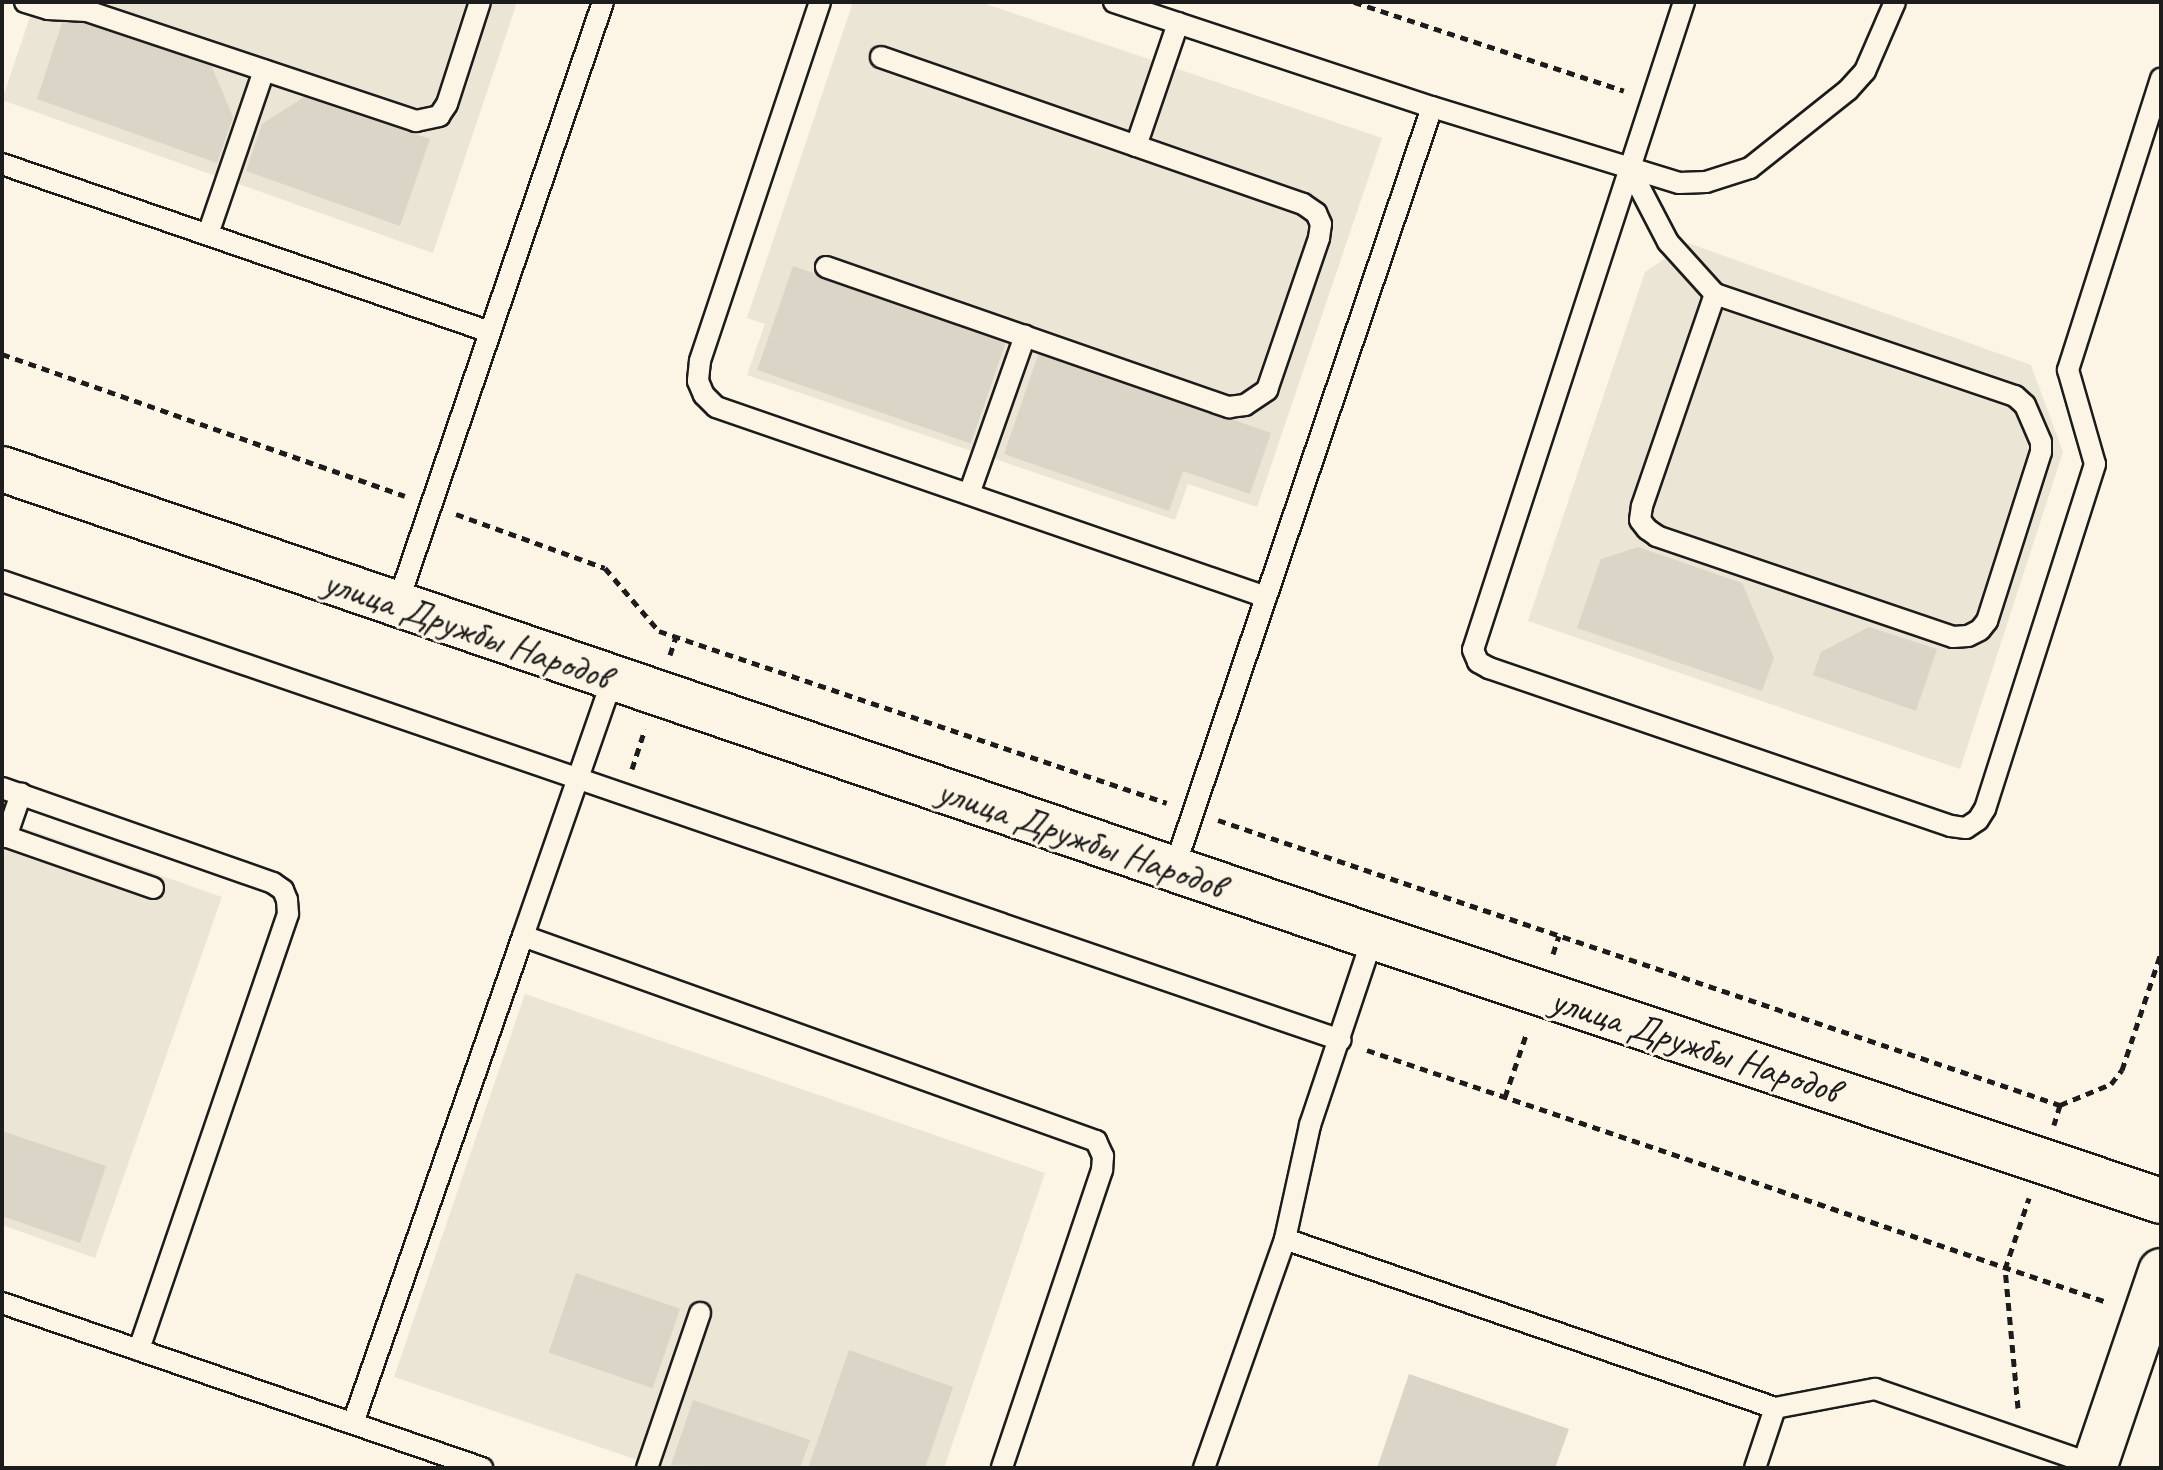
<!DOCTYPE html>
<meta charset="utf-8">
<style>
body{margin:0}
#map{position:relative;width:2163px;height:1470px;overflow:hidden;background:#fcf5e5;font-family:Caveat,sans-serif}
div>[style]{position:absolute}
.built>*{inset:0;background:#ebe5d6}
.green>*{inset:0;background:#dbd5c8;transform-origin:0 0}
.path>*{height:5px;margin-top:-2.5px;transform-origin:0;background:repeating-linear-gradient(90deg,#1c1c1c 0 8px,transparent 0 14px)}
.roads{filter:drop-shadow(2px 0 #1c1c1c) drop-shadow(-2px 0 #1c1c1c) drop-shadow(0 2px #1c1c1c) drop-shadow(0 -2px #1c1c1c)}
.lane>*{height:20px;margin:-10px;padding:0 10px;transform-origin:10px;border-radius:10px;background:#fcf5e5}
.secondary>*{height:44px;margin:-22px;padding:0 22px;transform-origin:22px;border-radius:22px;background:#fcf5e5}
span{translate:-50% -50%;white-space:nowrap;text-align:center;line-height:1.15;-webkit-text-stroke:6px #fcf5e5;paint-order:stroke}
.street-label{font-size:38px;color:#1c1c1c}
.frame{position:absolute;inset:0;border:4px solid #1c1c1c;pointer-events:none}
</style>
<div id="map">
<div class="built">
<i style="clip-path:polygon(35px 2px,517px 2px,433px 253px,2px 100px)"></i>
<i style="clip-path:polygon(853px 2px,980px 2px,1382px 138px,1257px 507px,1188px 484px,1175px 520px,747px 375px,765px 324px,747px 318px)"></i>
<i style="clip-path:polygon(1688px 243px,2031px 365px,2063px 452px,1960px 769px,1528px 621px,1645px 272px)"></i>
<i style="clip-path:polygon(2px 820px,222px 897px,95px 1258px,2px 1225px)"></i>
<i style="clip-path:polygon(525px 994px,1045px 1173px,944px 1468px,661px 1468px,394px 1377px)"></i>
</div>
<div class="green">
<i style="clip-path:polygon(63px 20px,89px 22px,211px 65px,233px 117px,217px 163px,37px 99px)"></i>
<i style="clip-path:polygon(304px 97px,430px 139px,400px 226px,246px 171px,262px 124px)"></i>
<i style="left:793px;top:266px;width:226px;height:110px;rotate:19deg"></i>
<i style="clip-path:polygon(1039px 352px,1271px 433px,1250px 494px,1183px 471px,1169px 511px,1004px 454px)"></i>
<i style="clip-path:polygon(1638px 547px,1742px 583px,1774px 658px,1762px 691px,1577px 628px,1601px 559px)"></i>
<i style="clip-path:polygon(1869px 627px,1937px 649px,1916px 711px,1813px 675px,1821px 652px)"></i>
<i style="clip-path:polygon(2px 1131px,106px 1166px,80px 1243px,2px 1216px)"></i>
<i style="left:576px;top:1273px;width:110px;height:84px;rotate:19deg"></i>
<i style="clip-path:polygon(849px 1350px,953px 1387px,925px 1468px,808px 1468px)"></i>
<i style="clip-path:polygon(1409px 1374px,1569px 1429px,1555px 1468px,1377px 1468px)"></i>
<i style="clip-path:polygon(693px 1400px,810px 1440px,800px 1468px,671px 1465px)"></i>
</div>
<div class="path">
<i style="left:1354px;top:2px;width:284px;rotate:18.2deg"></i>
<i style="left:2px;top:354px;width:427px;rotate:19.4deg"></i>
<i style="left:456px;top:514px;width:158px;rotate:19.9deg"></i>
<i style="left:605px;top:568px;width:83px;rotate:49.4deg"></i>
<i style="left:659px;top:631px;width:536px;rotate:18.71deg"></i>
<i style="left:670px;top:655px;width:19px;rotate:-72deg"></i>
<i style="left:632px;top:769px;width:42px;rotate:-72deg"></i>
<i style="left:1218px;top:820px;width:889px;rotate:18.7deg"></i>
<i style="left:2060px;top:1105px;width:21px;rotate:107deg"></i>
<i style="left:1553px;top:954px;width:19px;rotate:-72deg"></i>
<i style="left:1367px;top:1050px;width:782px;rotate:18.81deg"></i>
<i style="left:1505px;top:1097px;width:69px;rotate:-71.3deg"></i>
<i style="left:2060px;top:1105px;width:55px;rotate:-22.4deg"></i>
<i style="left:2111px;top:1084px;width:18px;rotate:-52deg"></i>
<i style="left:2122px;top:1070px;width:123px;rotate:-71.6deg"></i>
<i style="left:2018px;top:1408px;width:140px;rotate:-95.3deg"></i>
<i style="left:2005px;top:1269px;width:75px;rotate:-71.3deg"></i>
</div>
<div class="roads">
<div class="lane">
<i style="left:25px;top:2px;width:24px;rotate:17deg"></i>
<i style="left:48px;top:9px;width:39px;rotate:3deg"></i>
<i style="left:87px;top:11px;width:347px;rotate:18.5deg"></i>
<i style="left:416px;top:121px;width:24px;rotate:-12deg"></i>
<i style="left:439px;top:116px;width:14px;rotate:-56deg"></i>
<i style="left:447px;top:104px;width:107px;rotate:-72.1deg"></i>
<i style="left:820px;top:2px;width:379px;rotate:108.5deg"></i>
<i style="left:700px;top:361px;width:20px;rotate:96deg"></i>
<i style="left:698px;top:381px;width:15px;rotate:67deg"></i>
<i style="left:704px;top:395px;width:17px;rotate:45deg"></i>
<i style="left:716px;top:407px;width:582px;rotate:19.06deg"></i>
<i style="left:1114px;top:2px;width:335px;rotate:18.3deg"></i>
<i style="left:1432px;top:107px;width:258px;rotate:17.1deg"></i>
<i style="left:1679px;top:183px;width:27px;rotate:-2deg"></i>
<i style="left:1706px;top:182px;width:46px;rotate:-17.7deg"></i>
<i style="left:1750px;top:168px;width:125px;rotate:-38.5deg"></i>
<i style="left:1848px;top:90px;width:25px;rotate:-48deg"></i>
<i style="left:1865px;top:71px;width:75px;rotate:-66.5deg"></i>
<i style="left:1684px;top:2px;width:681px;rotate:108.04deg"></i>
<i style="left:1473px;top:650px;width:13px;rotate:67deg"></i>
<i style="left:1478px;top:662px;width:13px;rotate:29deg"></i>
<i style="left:1489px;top:668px;width:488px;rotate:18.9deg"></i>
<i style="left:1951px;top:826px;width:15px;rotate:8deg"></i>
<i style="left:1966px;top:828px;width:14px;rotate:-34deg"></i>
<i style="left:1978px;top:820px;width:13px;rotate:-58deg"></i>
<i style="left:1985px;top:809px;width:362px;rotate:-72.3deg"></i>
<i style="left:2095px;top:464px;width:98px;rotate:-106deg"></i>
<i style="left:2068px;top:370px;width:306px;rotate:-72.3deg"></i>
<i style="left:1136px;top:146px;width:130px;rotate:-71.1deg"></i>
<i style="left:2px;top:164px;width:516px;rotate:19deg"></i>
<i style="left:1631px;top:171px;width:80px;rotate:62.5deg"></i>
<i style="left:1668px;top:242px;width:70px;rotate:47.9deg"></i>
<i style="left:208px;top:234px;width:173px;rotate:-71.1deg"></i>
<i style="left:826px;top:267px;width:427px;rotate:19.2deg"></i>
<i style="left:1229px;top:407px;width:16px;rotate:-7deg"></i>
<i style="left:1245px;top:405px;width:27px;rotate:-34deg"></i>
<i style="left:1267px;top:390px;width:161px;rotate:-71.1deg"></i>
<i style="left:1319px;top:238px;width:14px;rotate:-82deg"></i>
<i style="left:1321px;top:224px;width:12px;rotate:-114deg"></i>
<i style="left:1316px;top:213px;width:16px;rotate:-145deg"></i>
<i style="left:1303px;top:204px;width:447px;rotate:-160.8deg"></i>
<i style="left:1715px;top:294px;width:317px;rotate:18.8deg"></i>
<i style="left:2015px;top:396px;width:13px;rotate:42deg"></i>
<i style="left:2025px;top:405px;width:40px;rotate:66.6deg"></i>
<i style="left:2041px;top:442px;width:10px;rotate:90deg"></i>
<i style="left:2041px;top:452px;width:177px;rotate:107.7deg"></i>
<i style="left:1987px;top:621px;width:11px;rotate:128deg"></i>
<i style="left:1980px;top:630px;width:13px;rotate:153deg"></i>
<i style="left:1968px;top:636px;width:15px;rotate:176deg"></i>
<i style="left:1953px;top:637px;width:313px;rotate:-161.2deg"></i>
<i style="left:1657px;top:536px;width:12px;rotate:-145deg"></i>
<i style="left:1647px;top:529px;width:11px;rotate:-128deg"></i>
<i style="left:1640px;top:520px;width:14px;rotate:-82deg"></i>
<i style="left:1642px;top:506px;width:224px;rotate:-71deg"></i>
<i style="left:969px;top:494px;width:168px;rotate:-70.5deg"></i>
<i style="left:2px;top:581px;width:1415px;rotate:18.93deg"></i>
<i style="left:397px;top:605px;width:637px;rotate:-71.14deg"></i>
<i style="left:2px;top:788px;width:287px;rotate:19.3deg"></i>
<i style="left:273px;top:883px;width:12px;rotate:35deg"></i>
<i style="left:283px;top:890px;width:11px;rotate:68deg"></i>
<i style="left:287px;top:900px;width:14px;rotate:86deg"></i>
<i style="left:288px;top:914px;width:461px;rotate:108.9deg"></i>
<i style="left:2px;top:835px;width:160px;rotate:19.3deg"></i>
<i style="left:6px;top:837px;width:46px;rotate:-70.8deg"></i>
<i style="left:1174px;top:869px;width:804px;rotate:-71.29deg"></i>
<i style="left:523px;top:936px;width:273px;rotate:-70.8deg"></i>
<i style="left:1285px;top:1239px;width:518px;rotate:19.03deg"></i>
<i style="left:1775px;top:1408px;width:63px;rotate:108.4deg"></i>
<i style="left:2px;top:1303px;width:508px;rotate:18.97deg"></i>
<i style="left:1775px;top:1408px;width:102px;rotate:-10.8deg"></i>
<i style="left:1875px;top:1389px;width:233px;rotate:19.1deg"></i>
<i style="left:353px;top:1423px;width:516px;rotate:-70.76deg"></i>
<i style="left:523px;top:936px;width:609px;rotate:19.69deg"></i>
<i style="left:1096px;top:1141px;width:17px;rotate:65deg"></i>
<i style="left:1103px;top:1156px;width:14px;rotate:94deg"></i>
<i style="left:1102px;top:1170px;width:314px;rotate:108.6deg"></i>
<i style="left:647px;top:1468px;width:164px;rotate:-71.1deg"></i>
<i style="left:1204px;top:1468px;width:243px;rotate:-70.5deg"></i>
<i style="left:1285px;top:1239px;width:117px;rotate:-77.6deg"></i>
<i style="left:1310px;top:1125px;width:198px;rotate:-71.5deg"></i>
</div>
<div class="secondary">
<i style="left:2px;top:469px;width:1449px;rotate:18.85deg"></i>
<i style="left:1373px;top:937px;width:831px;rotate:18.52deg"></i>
<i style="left:2094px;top:1468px;width:208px;rotate:-71.2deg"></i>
</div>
</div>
<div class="street-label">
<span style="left:467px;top:629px;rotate:19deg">улица Дружбы Народов</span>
<span style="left:1081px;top:838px;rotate:19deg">улица Дружбы Народов</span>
<span style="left:1695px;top:1045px;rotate:18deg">улица Дружбы Народов</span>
</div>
<div class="frame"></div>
</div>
